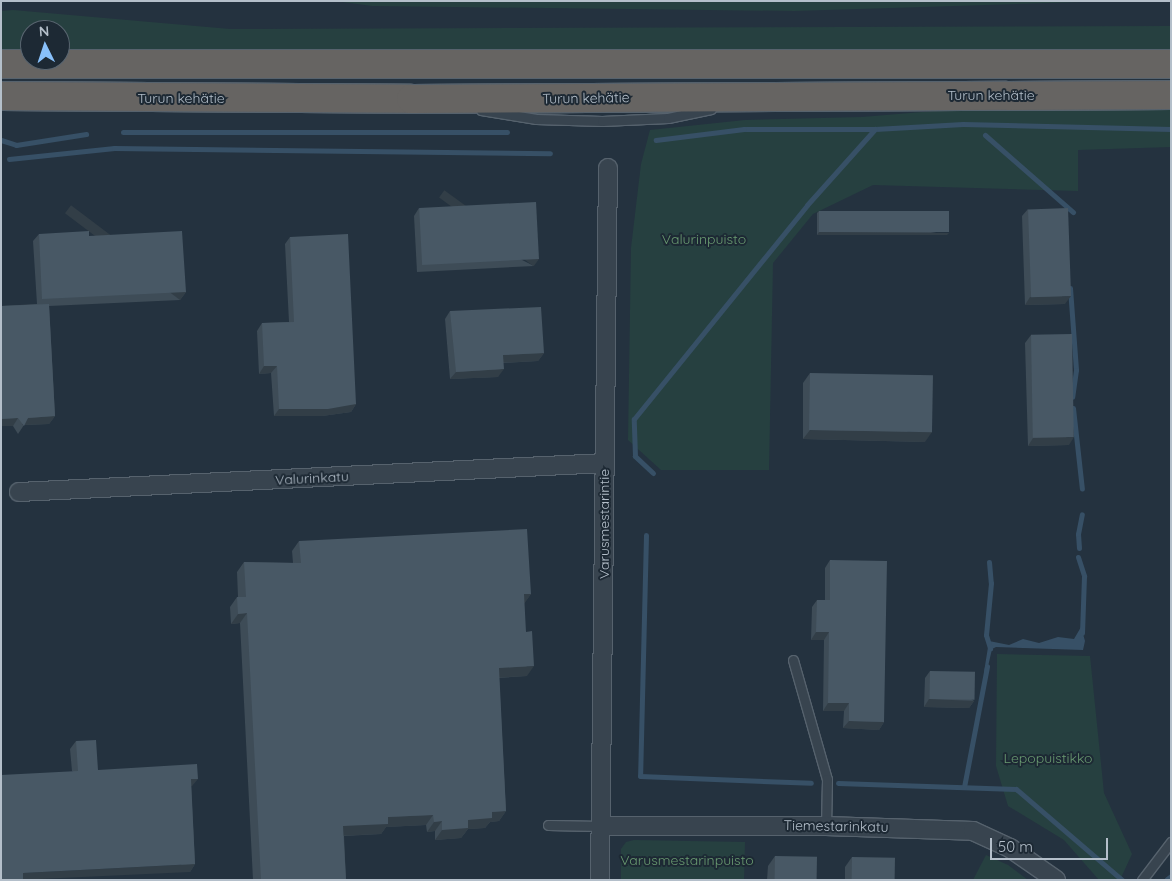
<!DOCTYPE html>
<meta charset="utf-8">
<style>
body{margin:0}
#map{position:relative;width:1172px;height:881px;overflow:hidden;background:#24323f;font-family:Quicksand,sans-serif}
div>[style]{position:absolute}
.green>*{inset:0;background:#264040}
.water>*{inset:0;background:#375066}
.stream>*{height:5px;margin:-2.5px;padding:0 2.5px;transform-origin:2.5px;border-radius:2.5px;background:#375066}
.roads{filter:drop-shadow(1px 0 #56626d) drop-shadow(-1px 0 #56626d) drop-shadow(0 1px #56626d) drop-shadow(0 -1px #56626d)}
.service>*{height:9px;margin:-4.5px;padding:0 4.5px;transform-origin:4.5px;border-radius:4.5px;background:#38444f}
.minor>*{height:18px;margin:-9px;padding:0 9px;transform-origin:9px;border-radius:9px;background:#38444f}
.trunk>*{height:28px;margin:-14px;padding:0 14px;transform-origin:14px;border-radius:14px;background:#666462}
.wall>*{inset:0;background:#3e4c57}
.shaded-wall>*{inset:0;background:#323e47;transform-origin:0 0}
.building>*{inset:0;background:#485865;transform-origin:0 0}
span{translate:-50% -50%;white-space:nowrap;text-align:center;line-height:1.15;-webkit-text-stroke:4px #1d2934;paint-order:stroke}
.street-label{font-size:14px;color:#b4bfca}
.park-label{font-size:14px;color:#6a9b71}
.frame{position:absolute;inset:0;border:2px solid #b4bfca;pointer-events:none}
.north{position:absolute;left:20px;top:20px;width:50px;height:50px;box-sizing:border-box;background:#1d2934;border:1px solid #596570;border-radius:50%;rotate:356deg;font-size:14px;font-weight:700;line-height:20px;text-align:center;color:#b4bfca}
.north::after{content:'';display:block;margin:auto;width:18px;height:22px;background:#88c0fa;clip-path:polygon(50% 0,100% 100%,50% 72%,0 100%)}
.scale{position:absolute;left:990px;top:838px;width:118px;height:22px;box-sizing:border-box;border:2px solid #b4bfca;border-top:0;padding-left:6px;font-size:15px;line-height:18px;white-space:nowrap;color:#b4bfca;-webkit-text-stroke:4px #1d2934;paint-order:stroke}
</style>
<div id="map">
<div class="green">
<i style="clip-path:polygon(335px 1px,1116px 1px,794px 11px,372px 6px)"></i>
<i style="clip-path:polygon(13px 10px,230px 29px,1171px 26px,1171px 50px,60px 49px,60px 30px,30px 30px,30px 49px,1px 49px,1px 11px)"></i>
<i style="clip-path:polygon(958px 109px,1171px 109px,1171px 147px,1078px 150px,1078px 191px,873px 185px,813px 214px,773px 263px,769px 470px,661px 470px,628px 440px,631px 248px,641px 164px,650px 130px,745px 120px,862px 117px)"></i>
<i style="clip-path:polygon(997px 654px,1090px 656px,1104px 793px,1132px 854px,1120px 880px,1099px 880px,1064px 840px,1008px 806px,996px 766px)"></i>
<i style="clip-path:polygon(634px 840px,745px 842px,744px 880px,621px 880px,621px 849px,626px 842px)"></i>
<i style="clip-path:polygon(986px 855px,1008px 865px,1028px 880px,973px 880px)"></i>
</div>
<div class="water">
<i style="clip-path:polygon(1081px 627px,1085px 641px,1083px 650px,996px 647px,992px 649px,987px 671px,984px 672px,989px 641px,1009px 645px,1023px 639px,1039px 643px,1058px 637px,1074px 639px)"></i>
</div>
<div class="stream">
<i style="left:875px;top:129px;width:88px;rotate:-3.3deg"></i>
<i style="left:963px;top:124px;width:208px;rotate:1.4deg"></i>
<i style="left:123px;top:132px;width:384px"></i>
<i style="left:985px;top:135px;width:117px;rotate:41.2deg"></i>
<i style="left:1px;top:140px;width:16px;rotate:18deg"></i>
<i style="left:16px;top:145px;width:71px;rotate:-8.9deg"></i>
<i style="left:9px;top:159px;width:106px;rotate:-6deg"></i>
<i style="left:114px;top:148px;width:436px;rotate:0.7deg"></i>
<i style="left:1070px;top:288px;width:82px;rotate:85.8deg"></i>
<i style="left:1076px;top:370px;width:27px;rotate:98deg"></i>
<i style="left:1073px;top:408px;width:81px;rotate:83.7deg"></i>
<i style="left:653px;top:473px;width:25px;rotate:-137deg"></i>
<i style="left:635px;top:456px;width:37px;rotate:-92deg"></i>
<i style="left:634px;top:419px;width:275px;rotate:-51deg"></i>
<i style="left:807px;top:205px;width:102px;rotate:-48.2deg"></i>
<i style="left:875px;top:129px;width:131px;rotate:180deg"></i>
<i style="left:744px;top:129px;width:89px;rotate:172.9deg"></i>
<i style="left:646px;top:535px;width:241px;rotate:91.4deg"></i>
<i style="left:640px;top:776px;width:171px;rotate:2.3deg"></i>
<i style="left:1079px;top:548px;width:14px;rotate:-94deg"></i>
<i style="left:1078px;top:534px;width:20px;rotate:-79deg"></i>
<i style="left:1078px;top:557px;width:20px;rotate:72deg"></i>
<i style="left:1084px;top:576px;width:57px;rotate:92deg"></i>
<i style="left:989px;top:562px;width:21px;rotate:85deg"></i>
<i style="left:991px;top:583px;width:52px;rotate:95.5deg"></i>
<i style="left:986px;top:635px;width:14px;rotate:73deg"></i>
<i style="left:838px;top:783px;width:178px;rotate:1.9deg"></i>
<i style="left:1016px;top:789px;width:140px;rotate:40.6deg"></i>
<i style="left:964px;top:787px;width:123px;rotate:-79.2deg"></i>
<i style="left:1167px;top:879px;width:5px;rotate:-37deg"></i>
</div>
<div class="roads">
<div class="service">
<i style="left:481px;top:110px;width:56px;rotate:9.3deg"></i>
<i style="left:536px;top:119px;width:66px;rotate:1.7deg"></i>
<i style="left:602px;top:121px;width:66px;rotate:-2.6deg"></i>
<i style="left:668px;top:118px;width:44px;rotate:-11.8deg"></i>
<i style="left:793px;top:660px;width:124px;rotate:74.1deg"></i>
<i style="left:827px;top:779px;width:47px;rotate:91.2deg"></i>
<i style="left:548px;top:825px;width:54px;rotate:1.1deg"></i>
<i style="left:1142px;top:880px;width:48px;rotate:-52.7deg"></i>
</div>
<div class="minor">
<i style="left:19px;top:492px;width:587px;rotate:-2.83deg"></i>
<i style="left:602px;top:826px;width:224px"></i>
<i style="left:826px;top:826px;width:147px;rotate:1.9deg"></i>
<i style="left:973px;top:831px;width:41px;rotate:24.7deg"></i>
<i style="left:1010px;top:848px;width:56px;rotate:34.8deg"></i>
<i style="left:600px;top:880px;width:712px;rotate:-89.36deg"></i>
</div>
<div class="trunk">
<i style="left:1px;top:64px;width:1170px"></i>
<i style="left:1px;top:96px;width:410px;rotate:0.4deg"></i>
<i style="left:411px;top:99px;width:760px;rotate:-0.3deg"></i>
</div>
</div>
<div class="wall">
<i style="clip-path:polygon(419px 208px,534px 266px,417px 272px,414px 216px)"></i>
<i style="clip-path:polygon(1028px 209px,1065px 304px,1025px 305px,1022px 216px)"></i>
<i style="clip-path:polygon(819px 211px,947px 235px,817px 235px,817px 213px)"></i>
<i style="clip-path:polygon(39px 234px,89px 236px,186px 292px,180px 300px,49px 306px,55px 416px,49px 424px,24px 425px,18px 434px,13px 426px,1px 426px,1px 306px,37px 304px,33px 241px)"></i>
<i style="clip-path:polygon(290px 237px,356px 404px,351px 412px,322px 416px,274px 416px,271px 373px,259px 374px,257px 331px,262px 323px,289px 322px,285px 244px)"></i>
<i style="clip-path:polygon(450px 311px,544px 353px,538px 361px,503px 363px,498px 377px,450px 379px,445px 319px)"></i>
<i style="clip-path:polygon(1031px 335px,1069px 445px,1028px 446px,1025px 343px)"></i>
<i style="clip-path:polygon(810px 373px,925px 442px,803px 439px,803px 383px)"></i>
<i style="clip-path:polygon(299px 541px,531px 594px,524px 603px,527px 676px,499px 678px,506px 811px,499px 821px,490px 822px,485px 828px,468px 829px,461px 838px,435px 840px,435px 831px,427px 832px,426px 825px,386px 827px,381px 834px,344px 836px,346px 880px,253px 880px,240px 623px,231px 624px,230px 607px,237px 597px,238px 597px,237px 572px,244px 562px,293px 563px,292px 551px)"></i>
<i style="clip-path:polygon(830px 560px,884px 722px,879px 730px,843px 728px,844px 711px,823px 711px,824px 640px,811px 640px,812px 607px,817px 600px,825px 600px,825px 568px)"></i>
<i style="clip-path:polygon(930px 671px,974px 701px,969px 708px,924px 707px,925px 678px)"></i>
<i style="clip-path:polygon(76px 741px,98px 770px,192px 786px,191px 786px,195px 864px,190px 872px,72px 771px,70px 749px)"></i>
<i style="clip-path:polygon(775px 856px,817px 880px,767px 880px,768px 866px)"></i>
<i style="clip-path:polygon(852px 857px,895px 880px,845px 880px,845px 867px)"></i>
</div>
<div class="shaded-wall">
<i style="clip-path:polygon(819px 232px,949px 233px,947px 235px,817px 235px)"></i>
<i style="left:539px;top:259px;width:9px;height:117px;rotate:126deg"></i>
<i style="left:186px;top:292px;width:10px;height:144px;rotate:127deg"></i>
<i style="clip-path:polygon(1071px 296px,1065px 304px,1025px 305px,1030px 297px)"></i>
<i style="clip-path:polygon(544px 353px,538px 361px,497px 363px,503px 355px)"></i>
<i style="clip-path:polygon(264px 366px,277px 366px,271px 373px,259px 374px)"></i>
<i style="clip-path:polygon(504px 369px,498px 377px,450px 379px,456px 372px)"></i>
<i style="clip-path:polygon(356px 404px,351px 412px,322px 416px,274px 416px,279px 409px)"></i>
<i style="clip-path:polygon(55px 416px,49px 424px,22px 425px,28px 418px)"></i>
<i style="clip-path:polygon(18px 418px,13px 426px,1px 426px,1px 419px)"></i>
<i style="clip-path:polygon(810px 430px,932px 432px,925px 442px,803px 439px)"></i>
<i style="clip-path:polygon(1074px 437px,1069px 445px,1028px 446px,1033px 438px)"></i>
<i style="clip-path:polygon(524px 594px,531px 594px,524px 604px)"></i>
<i style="clip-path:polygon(247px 613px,240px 623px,231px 624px,238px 614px)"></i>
<i style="clip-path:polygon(816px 632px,829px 632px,824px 640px,811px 640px)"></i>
<i style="clip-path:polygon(534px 666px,527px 676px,492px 678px,499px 668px)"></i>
<i style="clip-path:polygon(929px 699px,974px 701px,969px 708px,924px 707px)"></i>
<i style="clip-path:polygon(828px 703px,849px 703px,844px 711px,823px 711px)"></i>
<i style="clip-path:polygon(849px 721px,884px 722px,879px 730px,843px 728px)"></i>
<i style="clip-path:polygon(191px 779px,198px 779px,192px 786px,186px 787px)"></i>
<i style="clip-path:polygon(506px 811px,499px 821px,490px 822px,485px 828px,468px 829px,461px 838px,435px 840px,442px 830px,468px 820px,492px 812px)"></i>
<i style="clip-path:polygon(433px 815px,426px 825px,386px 827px,381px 834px,336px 836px,343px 826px,388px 817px)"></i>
<i style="clip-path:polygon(442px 821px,435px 831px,427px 832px,434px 822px)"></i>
<i style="clip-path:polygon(195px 864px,190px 872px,18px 880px,23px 873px)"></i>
</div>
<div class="building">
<i style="left:536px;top:202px;width:57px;height:117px;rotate:87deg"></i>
<i style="left:1068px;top:208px;width:88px;height:40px;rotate:88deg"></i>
<i style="left:819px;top:211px;width:130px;height:21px"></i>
<i style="clip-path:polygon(89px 231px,89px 236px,182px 231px,186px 292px,42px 299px,39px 234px)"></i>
<i style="clip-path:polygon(348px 234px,356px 404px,328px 409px,279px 409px,277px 366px,264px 366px,262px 323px,294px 322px,290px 237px)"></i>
<i style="clip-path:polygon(49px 304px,55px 416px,28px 418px,24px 426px,18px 418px,1px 419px,1px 306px)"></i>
<i style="clip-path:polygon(541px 307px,544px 353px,503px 355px,504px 369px,456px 372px,450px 311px)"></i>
<i style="left:1072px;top:334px;width:103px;height:41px;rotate:89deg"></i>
<i style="left:810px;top:373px;width:123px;height:57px;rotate:1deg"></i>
<i style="clip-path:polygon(527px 529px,531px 594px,524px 594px,526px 632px,532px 631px,534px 666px,499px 668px,506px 811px,492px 812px,492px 818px,468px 820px,468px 828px,442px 830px,442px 821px,434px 822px,433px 815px,388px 817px,388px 824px,343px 826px,346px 880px,261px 880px,247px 613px,238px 614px,237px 597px,246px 597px,244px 562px,301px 563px,299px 541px)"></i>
<i style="clip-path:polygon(830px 560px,887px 561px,884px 722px,849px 721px,849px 703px,828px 703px,829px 632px,816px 632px,817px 600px,830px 600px)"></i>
<i style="left:930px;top:671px;width:45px;height:28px;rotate:1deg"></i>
<i style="clip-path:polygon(96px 740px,98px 770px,197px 764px,198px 779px,191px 779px,195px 864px,23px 873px,23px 880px,1px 880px,1px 775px,78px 771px,76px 741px)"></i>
<i style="left:775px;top:856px;width:42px;height:24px;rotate:1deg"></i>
<i style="left:852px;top:857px;width:43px;height:23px;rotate:1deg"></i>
</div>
<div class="street-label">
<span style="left:991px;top:95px">Turun kehätie</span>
<span style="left:181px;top:98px">Turun kehätie</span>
<span style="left:586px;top:98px;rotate:-1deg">Turun kehätie</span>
<span style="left:312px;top:478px;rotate:-3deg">Valurinkatu</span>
<span style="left:604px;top:524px;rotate:-90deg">Varusmestarintie</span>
<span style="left:836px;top:826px;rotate:1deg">Tiemestarinkatu</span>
</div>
<div class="park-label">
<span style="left:704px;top:239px">Valurinpuisto</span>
<span style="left:1048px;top:758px">Lepopuistikko</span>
<span style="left:687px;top:860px">Varusmestarinpuisto</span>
</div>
<div class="frame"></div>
<div class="north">N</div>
<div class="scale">50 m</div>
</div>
